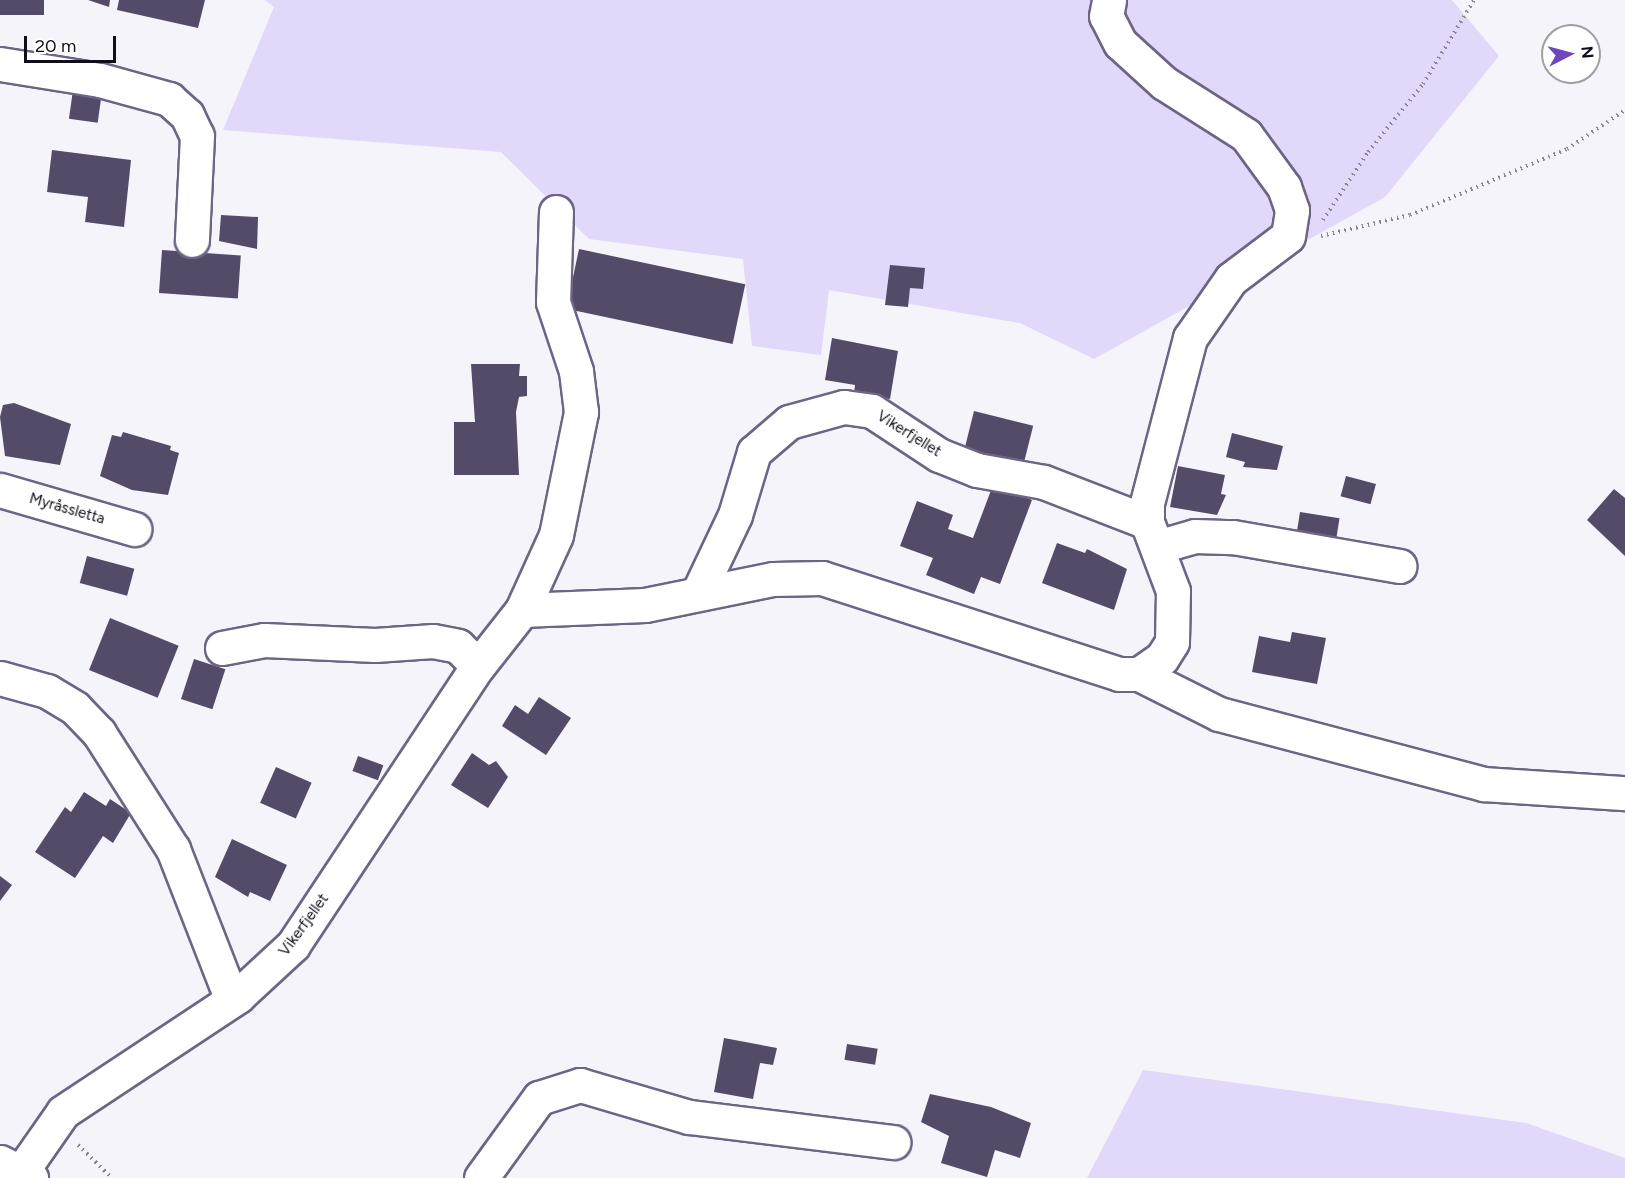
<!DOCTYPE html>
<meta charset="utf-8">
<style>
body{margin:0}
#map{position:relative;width:1625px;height:1178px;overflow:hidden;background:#f5f4fb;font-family:Figtree,sans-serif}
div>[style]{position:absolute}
.green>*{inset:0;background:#e1d8fa}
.building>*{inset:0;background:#544b68;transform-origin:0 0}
.path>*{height:4px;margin-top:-2px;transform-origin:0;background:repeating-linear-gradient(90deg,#86848d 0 1.5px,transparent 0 6px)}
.roads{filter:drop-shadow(2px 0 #6d6583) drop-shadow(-2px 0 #6d6583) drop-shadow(0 2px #6d6583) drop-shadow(0 -2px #6d6583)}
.minor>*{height:33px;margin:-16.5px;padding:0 16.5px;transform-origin:16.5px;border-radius:16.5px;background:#fff}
.major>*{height:33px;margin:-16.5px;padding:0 16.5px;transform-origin:16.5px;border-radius:16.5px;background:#fff}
span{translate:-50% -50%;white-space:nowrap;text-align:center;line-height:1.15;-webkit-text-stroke:6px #fff;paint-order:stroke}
.street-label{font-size:15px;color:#110d19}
.north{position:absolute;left:1541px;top:24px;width:60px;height:60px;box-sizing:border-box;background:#fff;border:2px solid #a09ea3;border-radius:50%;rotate:84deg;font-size:16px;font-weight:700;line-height:24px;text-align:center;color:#110d19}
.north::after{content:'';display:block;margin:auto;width:21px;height:27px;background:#7345bd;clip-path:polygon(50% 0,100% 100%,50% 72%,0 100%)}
.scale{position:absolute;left:24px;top:36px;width:92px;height:27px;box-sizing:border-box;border:3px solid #110d19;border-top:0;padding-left:8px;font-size:18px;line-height:21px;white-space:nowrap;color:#110d19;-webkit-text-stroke:4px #fff;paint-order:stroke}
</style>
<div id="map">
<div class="green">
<i style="clip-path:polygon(265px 0,1452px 0,1499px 56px,1385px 197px,1094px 359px,1020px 323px,829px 290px,821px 355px,752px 346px,743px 259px,589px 239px,501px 152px,223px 130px,274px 7px)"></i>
<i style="clip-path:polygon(1143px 1070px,1526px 1123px,1625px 1158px,1625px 1178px,1087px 1178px)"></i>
</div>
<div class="building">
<i style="left:0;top:0;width:44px;height:15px"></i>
<i style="clip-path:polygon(88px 0,110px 0,109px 7px)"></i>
<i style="clip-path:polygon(119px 0,205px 0,198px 28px,117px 10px)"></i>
<i style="left:73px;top:90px;width:29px;height:29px;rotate:8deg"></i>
<i style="clip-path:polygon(52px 150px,131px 160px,124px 227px,85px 222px,88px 197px,47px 192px)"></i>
<i style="clip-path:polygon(221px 215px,258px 217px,257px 249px,219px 241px)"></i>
<i style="left:579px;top:249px;width:170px;height:61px;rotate:12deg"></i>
<i style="left:162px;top:250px;width:79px;height:43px;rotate:4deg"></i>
<i style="clip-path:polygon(890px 265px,925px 268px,923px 289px,910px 288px,908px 307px,885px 305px)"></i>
<i style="clip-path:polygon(832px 338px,898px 351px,890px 399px,854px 393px,855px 385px,825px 380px)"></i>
<i style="clip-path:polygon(471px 364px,520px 364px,519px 376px,527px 376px,527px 396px,519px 397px,516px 412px,519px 475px,454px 475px,454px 422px,475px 422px)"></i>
<i style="clip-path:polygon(14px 403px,71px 424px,60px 465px,5px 456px,0 417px,3px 405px)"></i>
<i style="left:974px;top:411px;width:61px;height:42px;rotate:14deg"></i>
<i style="clip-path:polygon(123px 432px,171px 446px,170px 450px,179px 453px,168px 495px,132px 490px,100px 476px,112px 435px,121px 437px)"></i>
<i style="clip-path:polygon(1232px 433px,1283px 446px,1277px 470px,1243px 467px,1245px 462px,1226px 457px)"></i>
<i style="clip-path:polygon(1178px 466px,1225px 475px,1221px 494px,1226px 495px,1217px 515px,1170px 507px)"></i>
<i style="left:1346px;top:476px;width:31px;height:21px;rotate:15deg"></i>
<i style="clip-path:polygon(993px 485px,1032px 500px,1000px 584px,981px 577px,974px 594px,926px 575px,933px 558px,900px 546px,917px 501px,953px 515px,948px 529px,973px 538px)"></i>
<i style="clip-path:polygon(1614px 489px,1625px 498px,1625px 556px,1587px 520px)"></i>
<i style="left:1300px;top:512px;width:40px;height:24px;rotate:9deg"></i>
<i style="clip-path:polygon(1057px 543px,1085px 553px,1087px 549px,1127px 569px,1114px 610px,1042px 583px)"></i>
<i style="left:87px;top:556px;width:49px;height:28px;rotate:15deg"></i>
<i style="left:110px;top:618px;width:74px;height:56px;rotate:22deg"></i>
<i style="clip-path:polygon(1292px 632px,1326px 638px,1317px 684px,1252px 672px,1259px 636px,1290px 642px)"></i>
<i style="left:194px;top:659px;width:33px;height:42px;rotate:18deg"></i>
<i style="clip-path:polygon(539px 697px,571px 718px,546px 755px,502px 726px,515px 705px,528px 714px)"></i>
<i style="clip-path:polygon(472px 753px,489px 765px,496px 761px,508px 777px,488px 808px,451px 785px)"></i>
<i style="left:358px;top:756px;width:27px;height:16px;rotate:20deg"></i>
<i style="left:276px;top:767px;width:39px;height:39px;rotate:24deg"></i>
<i style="clip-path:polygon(84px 792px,106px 806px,110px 799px,131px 813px,113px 843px,103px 836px,75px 878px,35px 852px,65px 807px,71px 812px)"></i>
<i style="clip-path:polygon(232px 839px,287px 865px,270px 901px,250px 892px,248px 897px,215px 877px)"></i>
<i style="clip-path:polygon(0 876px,12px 885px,0 901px)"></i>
<i style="clip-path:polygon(724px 1038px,777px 1048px,773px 1065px,760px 1063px,753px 1099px,714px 1092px)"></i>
<i style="left:847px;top:1044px;width:31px;height:16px;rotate:9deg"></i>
<i style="clip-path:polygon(930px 1094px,991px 1107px,1031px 1123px,1020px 1158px,995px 1150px,987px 1177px,941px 1163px,949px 1136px,921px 1122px)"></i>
</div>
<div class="path">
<i style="left:1323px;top:220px;width:82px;rotate:-56.5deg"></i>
<i style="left:1368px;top:152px;width:87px;rotate:-51deg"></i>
<i style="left:1423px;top:84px;width:98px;rotate:-58.7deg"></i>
<i style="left:1321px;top:236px;width:91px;rotate:-13.3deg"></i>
<i style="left:1410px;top:215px;width:170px;rotate:-22.8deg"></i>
<i style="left:1567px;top:149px;width:70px;rotate:-33.9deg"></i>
<i style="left:78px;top:1145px;width:47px;rotate:44.1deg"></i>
</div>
<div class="roads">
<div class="minor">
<i style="left:0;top:64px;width:101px;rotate:9.1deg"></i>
<i style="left:100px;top:80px;width:72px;rotate:15.4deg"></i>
<i style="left:169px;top:99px;width:24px;rotate:42deg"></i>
<i style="left:187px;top:115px;width:23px;rotate:65deg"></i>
<i style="left:197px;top:136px;width:104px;rotate:92.8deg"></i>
<i style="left:0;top:490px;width:140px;rotate:16.2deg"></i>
<i style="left:1160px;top:546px;width:36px;rotate:-16deg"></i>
<i style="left:1195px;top:536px;width:38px;rotate:2deg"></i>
<i style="left:1233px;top:537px;width:169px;rotate:9.9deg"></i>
<i style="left:698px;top:593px;width:86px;rotate:-64.6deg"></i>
<i style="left:735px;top:515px;width:66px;rotate:-73.2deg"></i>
<i style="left:754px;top:452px;width:46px;rotate:-40.6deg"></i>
<i style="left:789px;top:422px;width:57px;rotate:-15.3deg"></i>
<i style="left:844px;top:407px;width:28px;rotate:8deg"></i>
<i style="left:872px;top:411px;width:80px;rotate:33.3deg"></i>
<i style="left:939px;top:455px;width:41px;rotate:21.5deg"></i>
<i style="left:977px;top:470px;width:68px;rotate:10.2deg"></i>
<i style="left:1044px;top:482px;width:110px;rotate:21.2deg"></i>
<i style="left:522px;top:610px;width:123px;rotate:-2.3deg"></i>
<i style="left:645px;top:605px;width:131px;rotate:-11.5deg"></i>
<i style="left:773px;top:579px;width:49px;rotate:-1.2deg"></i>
<i style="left:822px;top:578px;width:312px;rotate:17.9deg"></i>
<i style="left:1119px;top:674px;width:20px"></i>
<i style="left:1139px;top:674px;width:28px;rotate:-35deg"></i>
<i style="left:1162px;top:658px;width:19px;rotate:-58deg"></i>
<i style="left:1172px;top:642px;width:51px;rotate:-88.9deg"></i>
<i style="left:1173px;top:591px;width:74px;rotate:-110.6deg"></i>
<i style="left:1147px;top:522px;width:19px;rotate:-90deg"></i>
<i style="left:1147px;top:503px;width:171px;rotate:-75.4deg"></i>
<i style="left:1190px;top:338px;width:72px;rotate:-55.2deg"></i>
<i style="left:1231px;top:279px;width:71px;rotate:-37deg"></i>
<i style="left:1288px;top:236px;width:26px;rotate:-81deg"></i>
<i style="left:1292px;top:210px;width:24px;rotate:-109deg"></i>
<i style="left:1284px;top:187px;width:64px;rotate:-126.2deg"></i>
<i style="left:1246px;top:135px;width:97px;rotate:-147.6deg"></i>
<i style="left:1164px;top:83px;width:59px;rotate:-137.7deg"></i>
<i style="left:1120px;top:43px;width:30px;rotate:-117deg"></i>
<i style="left:1106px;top:16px;width:16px;rotate:-79deg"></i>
<i style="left:222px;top:648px;width:43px;rotate:-10.8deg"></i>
<i style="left:264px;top:640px;width:111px;rotate:2.6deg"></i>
<i style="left:375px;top:645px;width:58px;rotate:-3.9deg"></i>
<i style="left:433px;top:641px;width:25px;rotate:11deg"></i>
<i style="left:458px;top:646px;width:28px;rotate:45deg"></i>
<i style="left:1139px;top:674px;width:89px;rotate:26.6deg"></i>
<i style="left:1219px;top:714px;width:274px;rotate:14.8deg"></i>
<i style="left:1484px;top:784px;width:141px;rotate:3.7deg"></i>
<i style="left:0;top:678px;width:49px;rotate:15.5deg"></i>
<i style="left:47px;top:691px;width:33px;rotate:31deg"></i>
<i style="left:75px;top:708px;width:35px;rotate:46deg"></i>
<i style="left:99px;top:733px;width:138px;rotate:57.5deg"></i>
<i style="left:173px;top:849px;width:162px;rotate:68.7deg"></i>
<i style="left:17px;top:1178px;width:80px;rotate:-55.1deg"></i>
<i style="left:63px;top:1112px;width:210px;rotate:-33.5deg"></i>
<i style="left:238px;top:996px;width:75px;rotate:-42.8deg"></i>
<i style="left:293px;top:945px;width:335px;rotate:-56.5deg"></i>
<i style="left:478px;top:666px;width:71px;rotate:-51.8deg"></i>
<i style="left:522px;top:610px;width:82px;rotate:-65.6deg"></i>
<i style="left:556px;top:535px;width:126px;rotate:-78.5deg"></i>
<i style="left:581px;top:412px;width:41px;rotate:-97deg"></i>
<i style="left:576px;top:371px;width:73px;rotate:-108.4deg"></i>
<i style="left:553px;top:302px;width:90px;rotate:-88.1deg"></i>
<i style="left:481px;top:1178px;width:99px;rotate:-54.1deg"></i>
<i style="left:539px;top:1098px;width:43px;rotate:-17.6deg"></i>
<i style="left:580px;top:1085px;width:114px;rotate:16.4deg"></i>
<i style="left:689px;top:1117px;width:206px;rotate:7deg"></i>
</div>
<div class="major">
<i style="left:0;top:1162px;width:35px;rotate:27deg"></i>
</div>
</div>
<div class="street-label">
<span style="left:909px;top:434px;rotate:32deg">Vikerfjellet</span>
<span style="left:67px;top:509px;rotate:16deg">Myråssletta</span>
<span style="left:304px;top:925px;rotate:-54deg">Vikerfjellet</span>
</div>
<div class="north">N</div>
<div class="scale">20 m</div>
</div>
